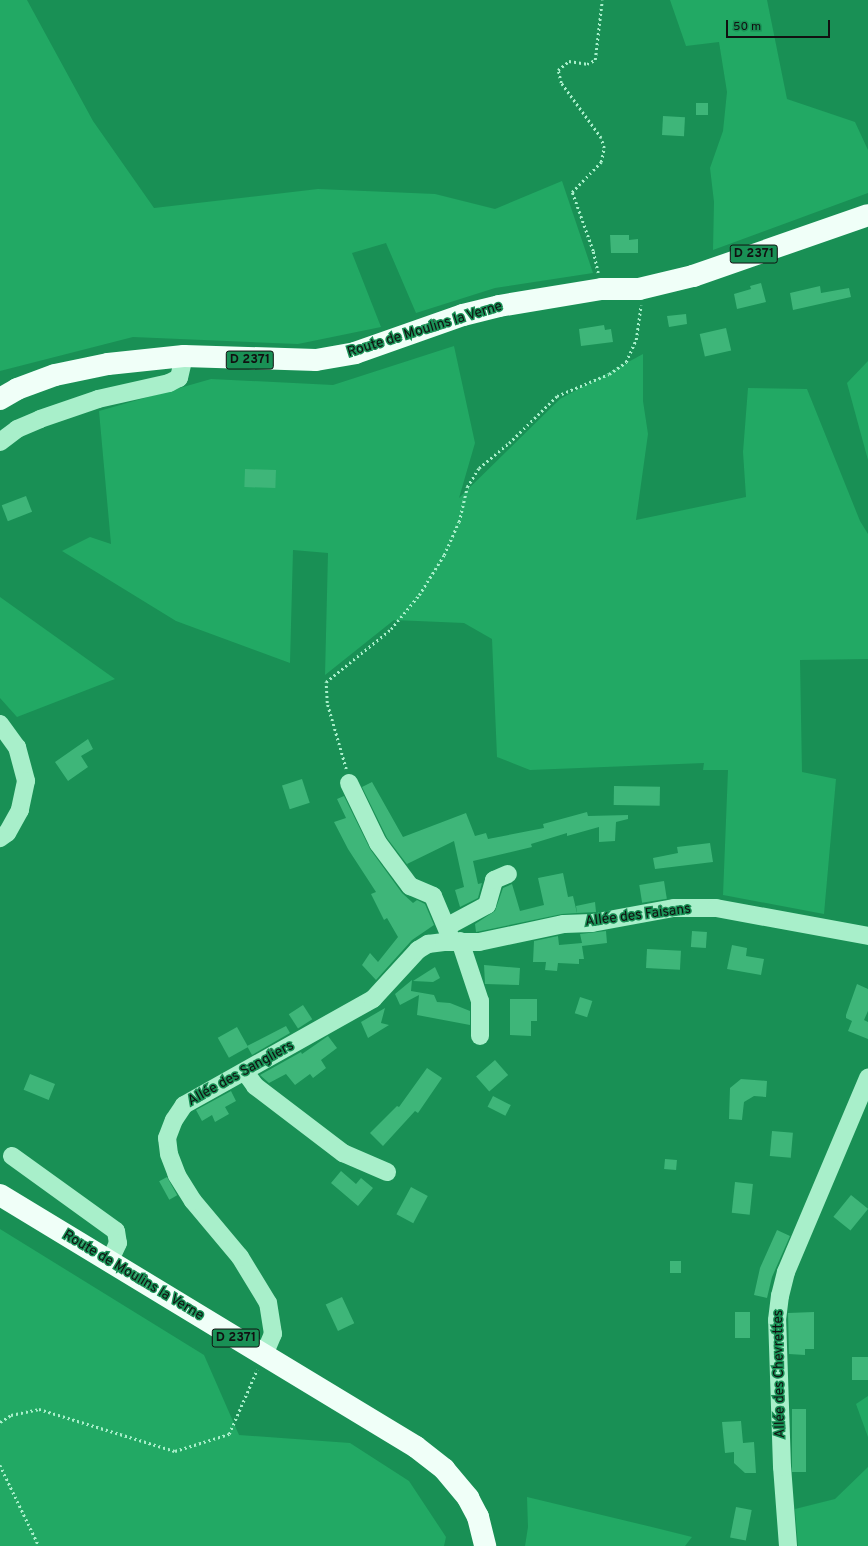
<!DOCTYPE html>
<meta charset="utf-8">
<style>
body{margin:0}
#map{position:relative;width:868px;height:1546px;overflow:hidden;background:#199055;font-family:Overpass,sans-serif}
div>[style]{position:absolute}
.green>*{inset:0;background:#22a964}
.building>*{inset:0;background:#3eb679;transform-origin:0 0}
.path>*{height:2.5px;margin-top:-1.25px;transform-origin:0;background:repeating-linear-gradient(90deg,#a8efca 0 2px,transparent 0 5px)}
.minor>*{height:18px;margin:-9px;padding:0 9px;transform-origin:9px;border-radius:9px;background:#a8efca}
.major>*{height:22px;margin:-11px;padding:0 11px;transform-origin:11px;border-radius:11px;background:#f0fff8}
span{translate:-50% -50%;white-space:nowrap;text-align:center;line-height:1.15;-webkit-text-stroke:3px #199055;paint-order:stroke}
.shield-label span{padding:1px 3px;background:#199055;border:1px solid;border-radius:3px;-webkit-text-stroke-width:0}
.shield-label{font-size:13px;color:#111;font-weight:700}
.street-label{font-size:14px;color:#111}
.scale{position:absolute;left:726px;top:20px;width:104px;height:18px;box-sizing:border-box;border:2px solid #111;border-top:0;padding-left:5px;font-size:12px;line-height:14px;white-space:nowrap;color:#111;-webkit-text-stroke:3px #199055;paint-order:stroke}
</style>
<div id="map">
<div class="green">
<i style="clip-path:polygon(0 0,27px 0,93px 121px,154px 208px,318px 189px,435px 194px,495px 209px,562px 181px,593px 273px,495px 288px,416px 313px,386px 243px,352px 253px,381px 327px,298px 344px,133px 337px,0 371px)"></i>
<i style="clip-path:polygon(670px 0,767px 0,787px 99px,855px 122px,868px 150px,868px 193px,713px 250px,714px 202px,710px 168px,723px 131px,727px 92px,719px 42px,686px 46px)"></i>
<i style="clip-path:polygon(454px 346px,475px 443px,459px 498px,560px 399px,643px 354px,643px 401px,648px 434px,636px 520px,746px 497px,743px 452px,748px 388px,807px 389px,860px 521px,868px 534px,868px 659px,800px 660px,802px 772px,836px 779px,824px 914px,723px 895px,728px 770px,703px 770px,704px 763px,530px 770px,497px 757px,492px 639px,464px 623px,394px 620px,325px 675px,328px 553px,293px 550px,290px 663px,176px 621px,62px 551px,90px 537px,111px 544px,99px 411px,211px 379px,333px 385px)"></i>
<i style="clip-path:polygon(868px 361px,868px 460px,847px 383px)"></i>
<i style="clip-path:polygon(0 597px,115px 679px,17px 717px,0 698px)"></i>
<i style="clip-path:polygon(0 1229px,204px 1355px,239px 1435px,350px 1443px,409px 1481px,446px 1537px,444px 1546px,0 1546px)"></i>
<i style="clip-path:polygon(868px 1396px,868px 1437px,856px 1404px)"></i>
<i style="clip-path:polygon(868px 1467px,868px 1546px,798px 1546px,795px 1509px,835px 1499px)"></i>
<i style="clip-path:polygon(527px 1497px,656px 1528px,692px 1537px,685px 1546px,525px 1546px,528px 1527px)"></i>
</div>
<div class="building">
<i style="left:696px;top:103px;width:12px;height:12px"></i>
<i style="left:663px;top:116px;width:22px;height:19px;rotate:3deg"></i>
<i style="clip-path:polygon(610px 235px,629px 235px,629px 240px,638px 239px,638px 253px,611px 253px)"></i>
<i style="clip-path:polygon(761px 283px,766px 302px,737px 309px,734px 294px,751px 289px,750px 286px)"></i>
<i style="clip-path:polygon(820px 286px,821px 293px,849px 288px,851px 297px,793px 310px,790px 293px)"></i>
<i style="clip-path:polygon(686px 314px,687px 324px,669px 327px,667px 316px)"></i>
<i style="clip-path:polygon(604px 325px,605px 330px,611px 329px,613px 342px,581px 346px,579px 329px)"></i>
<i style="left:726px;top:328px;width:23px;height:27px;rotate:77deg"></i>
<i style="left:245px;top:469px;width:31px;height:18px;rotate:2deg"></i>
<i style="left:26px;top:496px;width:17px;height:26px;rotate:69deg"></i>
<i style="clip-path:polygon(88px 739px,93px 749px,81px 756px,88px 767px,68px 781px,55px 762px)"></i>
<i style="left:302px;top:779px;width:25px;height:21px;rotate:72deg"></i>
<i style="clip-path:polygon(372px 782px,403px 837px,466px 813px,475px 836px,486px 833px,488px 839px,544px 828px,543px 824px,587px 812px,588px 816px,628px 815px,628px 819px,616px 822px,615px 841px,599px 842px,599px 827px,567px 836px,567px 833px,531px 844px,532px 847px,473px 861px,478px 884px,482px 883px,478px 898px,460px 907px,455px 890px,464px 887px,454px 841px,407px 864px,409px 867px,387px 838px,362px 787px)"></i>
<i style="left:614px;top:786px;width:46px;height:19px;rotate:1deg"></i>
<i style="clip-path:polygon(344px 796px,370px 849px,402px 893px,413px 903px,417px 900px,425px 904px,434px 925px,412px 940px,376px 980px,362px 965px,370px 953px,378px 962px,398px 937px,387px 918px,384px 920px,371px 894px,376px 892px,348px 849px,334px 822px,346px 818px,337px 799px)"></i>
<i style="clip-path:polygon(710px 843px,713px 862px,655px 869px,653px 858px,678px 853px,677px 847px)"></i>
<i style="clip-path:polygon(563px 873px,568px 897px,573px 896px,577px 913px,562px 914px,476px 932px,475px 924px,495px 911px,503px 888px,512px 884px,520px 911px,544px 905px,538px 878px)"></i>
<i style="left:664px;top:881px;width:18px;height:25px;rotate:81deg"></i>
<i style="clip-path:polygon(595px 902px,596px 912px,577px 913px,576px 906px)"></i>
<i style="clip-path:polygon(606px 931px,607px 943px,582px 946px,584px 959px,579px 959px,579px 964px,558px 963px,557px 971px,545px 970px,546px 962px,533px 962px,534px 941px,558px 936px,559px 945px,582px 943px,580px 934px)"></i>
<i style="left:692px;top:931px;width:15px;height:16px;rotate:4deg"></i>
<i style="clip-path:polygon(732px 945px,747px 948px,746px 956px,764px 959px,761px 975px,727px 969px)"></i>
<i style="left:647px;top:949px;width:34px;height:19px;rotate:3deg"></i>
<i style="clip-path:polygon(484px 965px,520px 968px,519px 985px,485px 984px)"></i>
<i style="clip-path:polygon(435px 967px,440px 978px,433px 982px,413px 981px)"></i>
<i style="clip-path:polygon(412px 980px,411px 991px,434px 995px,437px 1002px,450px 1003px,470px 1011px,470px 1025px,417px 1015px,419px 995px,400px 1005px,395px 994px)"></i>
<i style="clip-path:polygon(857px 984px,868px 989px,868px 1011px,864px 1020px,868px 1022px,868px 1039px,848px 1031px,852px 1021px,846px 1018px,846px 1015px)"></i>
<i style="left:580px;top:997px;width:13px;height:17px;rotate:18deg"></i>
<i style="clip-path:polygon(510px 999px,537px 999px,537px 1021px,531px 1021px,531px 1036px,510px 1035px)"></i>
<i style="left:303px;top:1005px;width:17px;height:17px;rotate:57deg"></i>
<i style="clip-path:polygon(385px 1008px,381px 1023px,389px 1025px,368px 1038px,361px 1022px)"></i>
<i style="clip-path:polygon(286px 1026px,290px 1033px,252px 1055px,247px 1046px)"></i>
<i style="left:237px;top:1027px;width:23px;height:22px;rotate:61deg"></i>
<i style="clip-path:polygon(328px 1036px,337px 1048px,321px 1060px,326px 1068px,313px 1078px,310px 1074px,295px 1085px,286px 1074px,269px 1083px,260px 1075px,301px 1052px,302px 1054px)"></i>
<i style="left:495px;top:1060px;width:20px;height:25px;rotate:49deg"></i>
<i style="clip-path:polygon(427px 1068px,442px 1078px,418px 1113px,415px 1111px,383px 1146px,370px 1133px,397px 1106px,399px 1107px)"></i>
<i style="left:30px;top:1074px;width:27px;height:17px;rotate:22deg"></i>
<i style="clip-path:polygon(741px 1079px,767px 1081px,766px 1097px,754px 1096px,744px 1102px,742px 1120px,729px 1119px,730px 1088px)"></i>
<i style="clip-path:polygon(231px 1091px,236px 1101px,225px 1107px,229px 1114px,215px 1122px,212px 1115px,202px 1121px,196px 1110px)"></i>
<i style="left:493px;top:1096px;width:20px;height:12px;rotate:27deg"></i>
<i style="left:772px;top:1131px;width:21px;height:25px;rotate:5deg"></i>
<i style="left:665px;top:1159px;width:12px;height:10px;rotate:5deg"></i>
<i style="clip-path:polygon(341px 1171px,356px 1184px,361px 1178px,373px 1188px,358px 1206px,331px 1183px)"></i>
<i style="left:167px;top:1177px;width:21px;height:9px;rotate:61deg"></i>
<i style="left:735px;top:1182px;width:18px;height:31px;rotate:6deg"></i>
<i style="left:411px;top:1187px;width:19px;height:31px;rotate:28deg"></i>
<i style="left:851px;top:1195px;width:22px;height:28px;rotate:39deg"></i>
<i style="clip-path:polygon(777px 1230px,790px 1236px,772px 1277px,767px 1298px,754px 1295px,760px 1268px)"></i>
<i style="left:670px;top:1261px;width:11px;height:12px"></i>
<i style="left:342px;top:1297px;width:29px;height:18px;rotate:65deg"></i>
<i style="left:735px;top:1312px;width:15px;height:26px"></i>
<i style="clip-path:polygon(814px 1312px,814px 1349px,805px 1349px,805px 1355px,789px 1354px,788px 1313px)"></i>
<i style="left:868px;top:1357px;width:23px;height:16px;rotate:90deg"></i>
<i style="left:792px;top:1409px;width:14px;height:63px"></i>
<i style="clip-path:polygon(741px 1421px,743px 1443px,754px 1442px,756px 1473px,745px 1473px,734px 1463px,734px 1452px,725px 1453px,722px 1422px)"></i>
<i style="left:736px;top:1507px;width:16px;height:31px;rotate:11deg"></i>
</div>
<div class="path">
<i style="left:598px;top:273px;width:23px;rotate:-103deg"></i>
<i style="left:593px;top:251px;width:63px;rotate:-109.6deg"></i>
<i style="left:572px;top:192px;width:42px;rotate:-46deg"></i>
<i style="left:601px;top:162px;width:14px;rotate:-78deg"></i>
<i style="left:604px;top:148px;width:10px;rotate:-107deg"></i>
<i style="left:601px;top:138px;width:68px;rotate:-126deg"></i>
<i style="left:561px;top:83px;width:13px;rotate:-103deg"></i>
<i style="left:558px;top:70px;width:14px;rotate:-39deg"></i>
<i style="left:569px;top:61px;width:18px;rotate:9deg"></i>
<i style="left:587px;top:64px;width:9px;rotate:-27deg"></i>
<i style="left:595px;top:60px;width:60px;rotate:-83.3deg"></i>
<i style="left:346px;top:769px;width:69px;rotate:-106.1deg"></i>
<i style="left:327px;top:703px;width:21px;rotate:-93deg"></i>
<i style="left:326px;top:682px;width:84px;rotate:-39.2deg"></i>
<i style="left:391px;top:629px;width:44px;rotate:-50.5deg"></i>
<i style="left:419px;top:595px;width:47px;rotate:-58deg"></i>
<i style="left:444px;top:555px;width:36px;rotate:-66deg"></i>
<i style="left:459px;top:522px;width:36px;rotate:-77deg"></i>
<i style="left:467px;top:487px;width:22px;rotate:-58deg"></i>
<i style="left:479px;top:468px;width:39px;rotate:-40deg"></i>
<i style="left:509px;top:443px;width:67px;rotate:-44.4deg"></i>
<i style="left:557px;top:396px;width:56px;rotate:-22.9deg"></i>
<i style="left:609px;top:374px;width:21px;rotate:-35deg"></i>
<i style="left:626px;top:362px;width:24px;rotate:-66deg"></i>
<i style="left:636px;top:340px;width:35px;rotate:-82deg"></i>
<i style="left:0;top:1422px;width:13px;rotate:-32deg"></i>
<i style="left:11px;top:1415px;width:29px;rotate:-12deg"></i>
<i style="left:39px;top:1409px;width:142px;rotate:17.2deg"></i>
<i style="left:175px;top:1451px;width:57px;rotate:-17.5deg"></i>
<i style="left:229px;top:1434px;width:70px;rotate:-66.4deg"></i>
<i style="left:0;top:1465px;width:90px;rotate:64.3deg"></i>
</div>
<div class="minor">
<i style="left:0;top:442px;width:21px;rotate:-37deg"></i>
<i style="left:17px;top:429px;width:25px;rotate:-23deg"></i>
<i style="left:40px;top:419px;width:61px;rotate:-19deg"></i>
<i style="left:98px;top:399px;width:73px;rotate:-12.7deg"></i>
<i style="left:169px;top:383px;width:11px;rotate:-27deg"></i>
<i style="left:179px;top:378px;width:23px;rotate:-77deg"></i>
<i style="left:0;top:724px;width:29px;rotate:54deg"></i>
<i style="left:17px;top:747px;width:35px;rotate:75deg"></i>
<i style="left:26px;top:781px;width:30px;rotate:102deg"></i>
<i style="left:20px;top:810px;width:26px;rotate:119deg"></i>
<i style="left:7px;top:833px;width:9px;rotate:144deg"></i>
<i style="left:349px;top:783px;width:67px;rotate:64.2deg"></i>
<i style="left:378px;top:843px;width:54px;rotate:53.3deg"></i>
<i style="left:410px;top:886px;width:25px;rotate:23deg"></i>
<i style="left:433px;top:896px;width:49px;rotate:67.1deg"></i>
<i style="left:448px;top:926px;width:44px;rotate:-28.3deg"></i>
<i style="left:487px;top:905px;width:26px;rotate:-74deg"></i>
<i style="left:494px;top:880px;width:15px;rotate:-23deg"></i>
<i style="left:460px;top:941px;width:63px;rotate:71.6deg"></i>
<i style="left:480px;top:1001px;width:35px;rotate:90deg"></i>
<i style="left:245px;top:1072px;width:17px;rotate:54deg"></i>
<i style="left:255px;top:1086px;width:111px;rotate:37.3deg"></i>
<i style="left:343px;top:1153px;width:48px;rotate:23.4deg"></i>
<i style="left:12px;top:1156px;width:128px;rotate:35.8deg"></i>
<i style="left:116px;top:1231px;width:12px;rotate:81deg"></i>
<i style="left:118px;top:1243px;width:21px;rotate:115deg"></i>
<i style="left:264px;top:1355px;width:23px;rotate:-67deg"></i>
<i style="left:273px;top:1334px;width:31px;rotate:-99deg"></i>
<i style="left:268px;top:1303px;width:54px;rotate:-121.3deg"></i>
<i style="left:240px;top:1257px;width:73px;rotate:-130deg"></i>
<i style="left:193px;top:1201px;width:31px;rotate:-122deg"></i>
<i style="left:177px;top:1175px;width:22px;rotate:-111deg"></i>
<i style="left:169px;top:1154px;width:16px;rotate:-97deg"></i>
<i style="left:167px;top:1138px;width:19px;rotate:-69deg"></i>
<i style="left:174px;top:1120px;width:18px;rotate:-56deg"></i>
<i style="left:184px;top:1105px;width:217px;rotate:-29.3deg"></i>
<i style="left:373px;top:999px;width:67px;rotate:-47.4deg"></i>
<i style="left:418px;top:950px;width:12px;rotate:-31deg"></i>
<i style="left:428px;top:944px;width:16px;rotate:-7deg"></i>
<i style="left:444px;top:942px;width:35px"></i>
<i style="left:479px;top:942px;width:87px;rotate:-12deg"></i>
<i style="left:564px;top:924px;width:28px;rotate:-2deg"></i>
<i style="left:592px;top:923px;width:83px;rotate:-10.4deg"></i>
<i style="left:674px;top:908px;width:42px"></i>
<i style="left:716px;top:908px;width:155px;rotate:10.4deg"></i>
<i style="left:788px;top:1546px;width:79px;rotate:-94.3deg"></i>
<i style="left:782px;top:1467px;width:147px;rotate:-91.9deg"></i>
<i style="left:777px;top:1320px;width:24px;rotate:-83deg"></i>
<i style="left:780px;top:1296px;width:25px;rotate:-76deg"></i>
<i style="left:786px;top:1272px;width:211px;rotate:-67.1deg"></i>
</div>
<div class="major">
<i style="left:0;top:399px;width:20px;rotate:-30deg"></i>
<i style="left:17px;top:389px;width:40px;rotate:-20.2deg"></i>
<i style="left:55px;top:375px;width:54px;rotate:-11.7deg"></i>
<i style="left:108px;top:364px;width:76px;rotate:-6deg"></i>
<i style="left:184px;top:356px;width:132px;rotate:1.7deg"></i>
<i style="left:316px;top:360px;width:40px;rotate:-10deg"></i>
<i style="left:355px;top:353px;width:114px;rotate:-19.4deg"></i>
<i style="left:463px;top:315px;width:37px;rotate:-14deg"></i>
<i style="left:499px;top:306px;width:104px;rotate:-9.4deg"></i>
<i style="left:602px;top:289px;width:37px"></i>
<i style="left:639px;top:289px;width:56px;rotate:-13.5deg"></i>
<i style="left:693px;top:276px;width:185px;rotate:-19.2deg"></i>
<i style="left:0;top:1195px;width:486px;rotate:31.2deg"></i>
<i style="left:416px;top:1447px;width:36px;rotate:38deg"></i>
<i style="left:444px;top:1469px;width:38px;rotate:50deg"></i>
<i style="left:468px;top:1498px;width:21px;rotate:62deg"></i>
<i style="left:478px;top:1517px;width:30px;rotate:76deg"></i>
</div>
<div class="shield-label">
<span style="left:754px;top:254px">D 2371</span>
<span style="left:250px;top:360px">D 2371</span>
<span style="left:236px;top:1338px">D 2371</span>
</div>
<div class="street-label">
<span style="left:425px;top:330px;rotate:-17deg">Route de Moulins la Verne</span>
<span style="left:638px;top:916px;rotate:-7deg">Allée des Faisans</span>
<span style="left:241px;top:1074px;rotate:-29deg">Allée des Sangliers</span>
<span style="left:133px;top:1276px;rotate:31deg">Route de Moulins la Verne</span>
<span style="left:780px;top:1374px;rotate:-91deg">Allée des Chevrettes</span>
</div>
<div class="scale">50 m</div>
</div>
